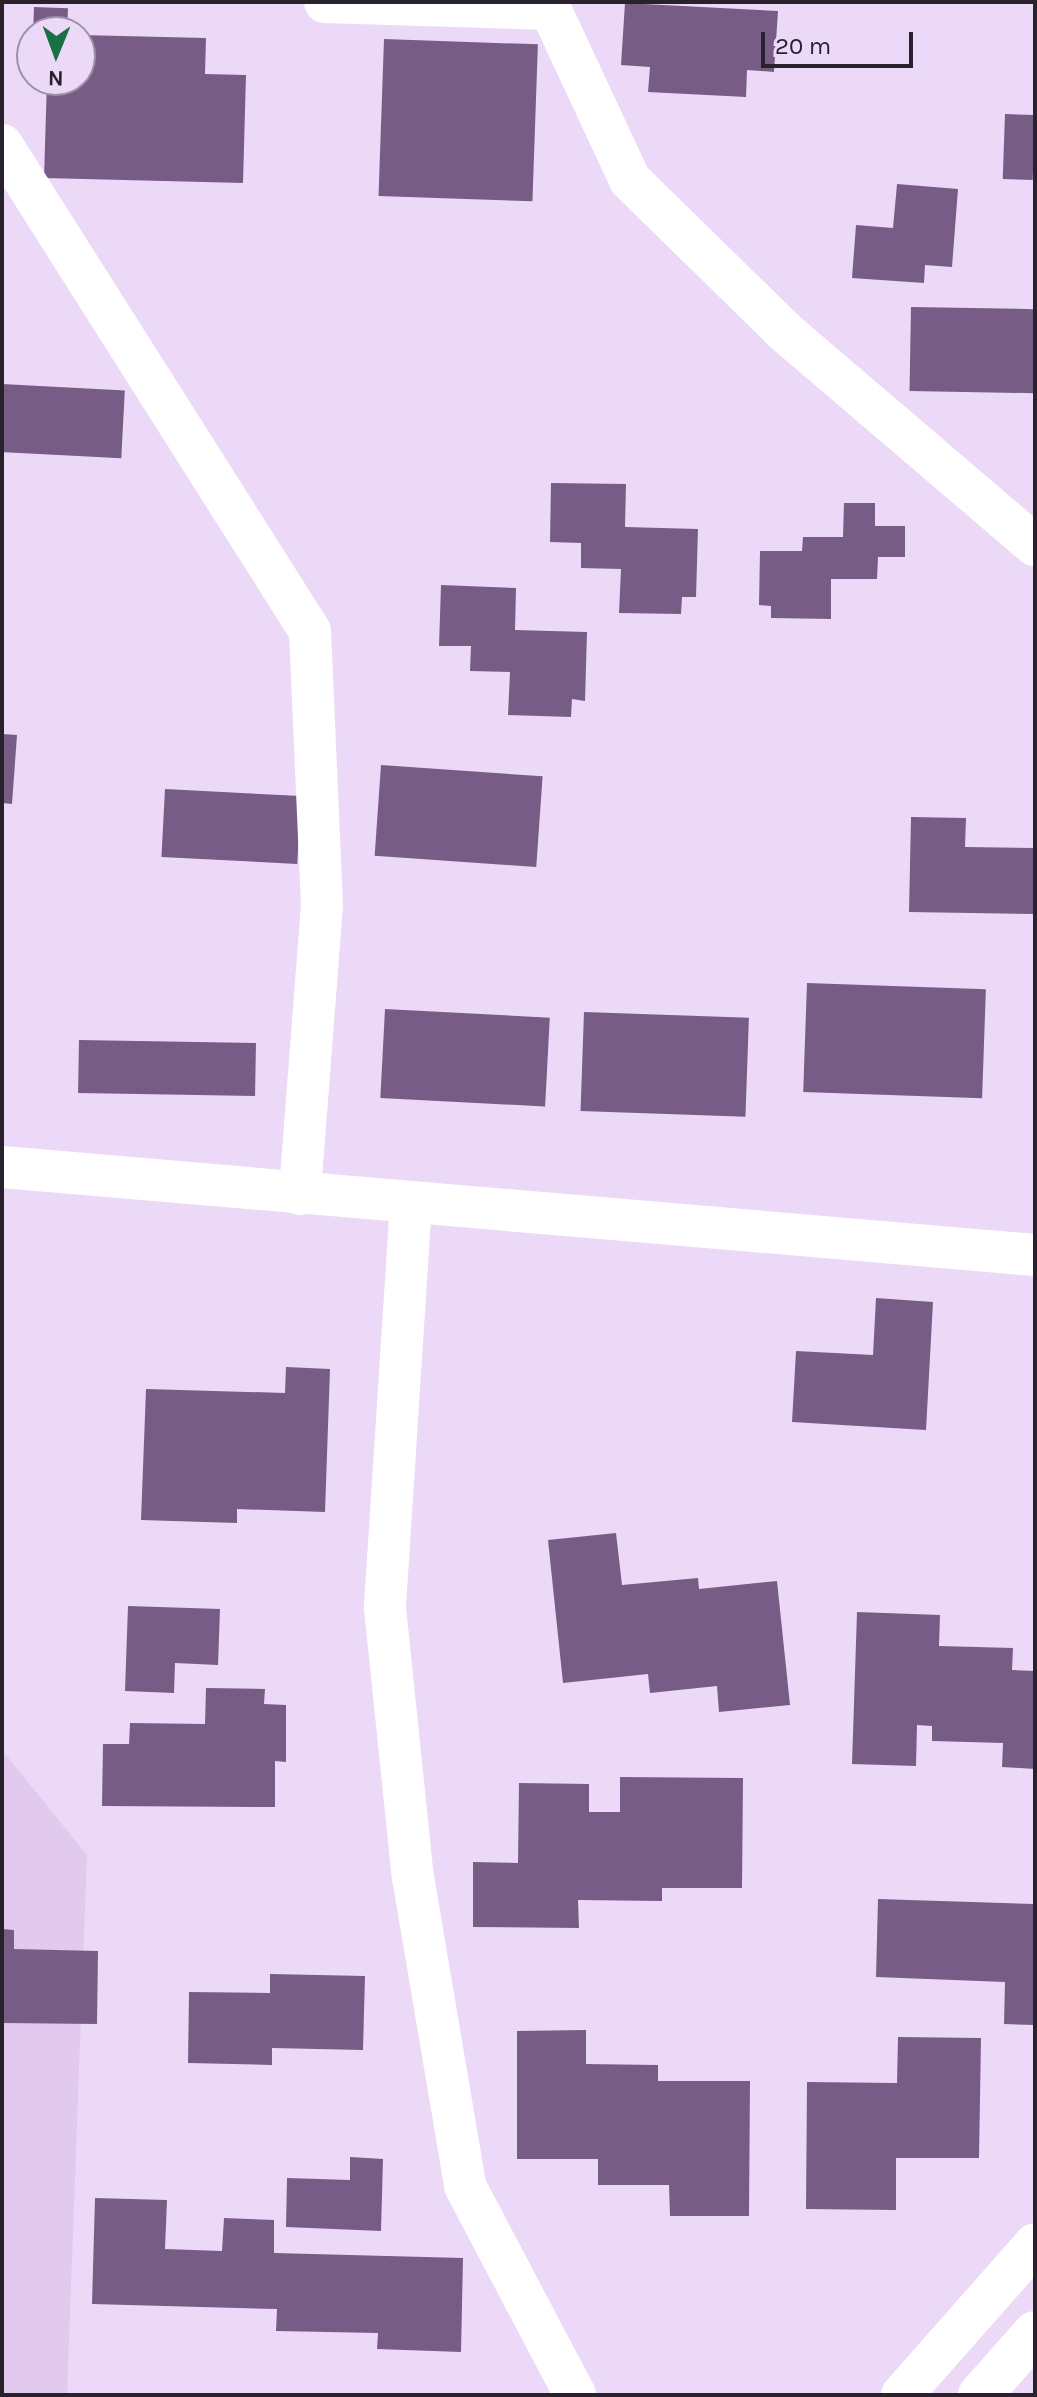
<!DOCTYPE html>
<style>
body{margin:0}
#map{position:relative;width:1037px;height:2397px;overflow:hidden;background:#ecd9f7;font-family:Karla,sans-serif}
div>[style]{position:absolute}
.built>*{inset:0;background:#e2caef}
.building>*{inset:0;background:#775d85;transform-origin:0 0}
.minor>*{height:42px;margin:-21px;padding:0 21px;transform-origin:21px;border-radius:21px;background:#fff}
.tertiary>*{height:44px;margin:-22px;padding:0 22px;transform-origin:22px;border-radius:22px;background:#fff}
span{translate:-50% -50%;white-space:nowrap;text-align:center;line-height:1.15;-webkit-text-stroke:8px #ecd9f7;paint-order:stroke}
.frame{position:absolute;inset:0;border:4px solid #29222d;pointer-events:none}
.north{position:absolute;left:16px;top:16px;width:80px;height:80px;box-sizing:border-box;background:#ecd9f7;border:2px solid #9e90a6;border-radius:50%;rotate:181deg;font-size:22px;font-weight:700;line-height:32px;text-align:center;color:#29222d}
.north::after{content:'';display:block;margin:auto;width:28px;height:36px;background:#197043;clip-path:polygon(50% 0,100% 100%,50% 72%,0 100%)}
.scale{position:absolute;left:761px;top:32px;width:152px;height:36px;box-sizing:border-box;border:4px solid #29222d;border-top:0;padding-left:10px;font-size:24px;line-height:28px;white-space:nowrap;color:#29222d;-webkit-text-stroke:6px #ecd9f7;paint-order:stroke}
</style>
<div id="map">
<div class="built">
<i style="clip-path:polygon(2px 1750px,87px 1855px,67px 2395px,2px 2395px)"></i>
</div>
<div class="building">
<i style="clip-path:polygon(625px 3px,778px 11px,774px 72px,747px 70px,746px 97px,648px 92px,650px 67px,621px 65px)"></i>
<i style="left:34px;top:7px;width:34px;height:25px;rotate:2deg"></i>
<i style="clip-path:polygon(80px 35px,206px 38px,205px 74px,246px 75px,243px 183px,44px 178px,47px 80px,80px 80px)"></i>
<i style="left:384px;top:39px;width:154px;height:157px;rotate:2deg"></i>
<i style="left:1005px;top:114px;width:30px;height:65px;rotate:2deg"></i>
<i style="clip-path:polygon(897px 184px,958px 189px,952px 267px,925px 265px,924px 283px,852px 278px,856px 225px,893px 228px)"></i>
<i style="left:911px;top:307px;width:124px;height:84px;rotate:1deg"></i>
<i style="left:2px;top:384px;width:123px;height:68px;rotate:3deg"></i>
<i style="clip-path:polygon(551px 483px,626px 484px,625px 527px,698px 529px,696px 597px,682px 597px,681px 614px,619px 613px,621px 569px,581px 568px,581px 543px,550px 542px)"></i>
<i style="clip-path:polygon(844px 503px,875px 503px,875px 526px,905px 526px,905px 557px,878px 557px,877px 579px,831px 579px,831px 619px,771px 618px,771px 606px,759px 605px,760px 551px,802px 551px,803px 537px,843px 537px)"></i>
<i style="clip-path:polygon(441px 585px,516px 588px,515px 630px,587px 632px,585px 701px,572px 699px,571px 717px,508px 715px,510px 672px,470px 671px,471px 646px,439px 646px)"></i>
<i style="clip-path:polygon(2px 734px,17px 735px,12px 804px,2px 803px)"></i>
<i style="left:381px;top:765px;width:162px;height:91px;rotate:4deg"></i>
<i style="left:165px;top:789px;width:136px;height:68px;rotate:3deg"></i>
<i style="clip-path:polygon(911px 817px,966px 818px,965px 847px,1035px 848px,1035px 914px,909px 912px)"></i>
<i style="left:807px;top:983px;width:179px;height:109px;rotate:2deg"></i>
<i style="left:385px;top:1009px;width:165px;height:89px;rotate:3deg"></i>
<i style="left:584px;top:1012px;width:165px;height:99px;rotate:2deg"></i>
<i style="left:79px;top:1040px;width:177px;height:53px;rotate:1deg"></i>
<i style="clip-path:polygon(876px 1298px,933px 1302px,926px 1430px,792px 1422px,796px 1351px,873px 1355px)"></i>
<i style="clip-path:polygon(286px 1367px,330px 1369px,325px 1512px,237px 1509px,237px 1523px,141px 1520px,146px 1389px,285px 1393px)"></i>
<i style="clip-path:polygon(616px 1533px,622px 1585px,698px 1578px,699px 1589px,777px 1581px,790px 1705px,719px 1712px,717px 1686px,650px 1693px,648px 1674px,563px 1683px,548px 1540px)"></i>
<i style="clip-path:polygon(128px 1606px,220px 1609px,218px 1665px,175px 1663px,174px 1693px,125px 1691px)"></i>
<i style="clip-path:polygon(857px 1612px,940px 1615px,939px 1646px,1013px 1648px,1012px 1670px,1035px 1671px,1035px 1769px,1002px 1767px,1003px 1743px,932px 1741px,932px 1726px,917px 1725px,916px 1766px,852px 1764px)"></i>
<i style="clip-path:polygon(206px 1688px,265px 1689px,264px 1704px,286px 1705px,286px 1762px,275px 1761px,275px 1807px,102px 1806px,103px 1744px,129px 1744px,130px 1723px,205px 1724px)"></i>
<i style="clip-path:polygon(620px 1777px,743px 1778px,742px 1888px,662px 1888px,662px 1901px,578px 1900px,579px 1928px,473px 1927px,473px 1862px,518px 1863px,519px 1783px,589px 1784px,589px 1812px,620px 1812px)"></i>
<i style="clip-path:polygon(878px 1899px,1035px 1904px,1035px 2025px,1004px 2024px,1005px 1982px,876px 1977px)"></i>
<i style="clip-path:polygon(2px 1929px,14px 1930px,14px 1949px,98px 1951px,97px 2024px,2px 2023px)"></i>
<i style="clip-path:polygon(270px 1974px,365px 1976px,363px 2050px,272px 2048px,272px 2065px,188px 2063px,189px 1992px,270px 1993px)"></i>
<i style="clip-path:polygon(586px 2030px,586px 2064px,658px 2065px,658px 2081px,750px 2081px,749px 2216px,670px 2216px,669px 2185px,598px 2185px,598px 2159px,517px 2159px,517px 2031px)"></i>
<i style="clip-path:polygon(898px 2037px,981px 2038px,979px 2158px,896px 2158px,896px 2210px,806px 2209px,807px 2082px,897px 2083px)"></i>
<i style="clip-path:polygon(350px 2157px,383px 2159px,381px 2231px,286px 2227px,287px 2178px,350px 2180px)"></i>
<i style="clip-path:polygon(95px 2198px,167px 2200px,165px 2249px,222px 2251px,224px 2218px,274px 2220px,274px 2253px,463px 2258px,461px 2352px,377px 2349px,378px 2333px,276px 2331px,277px 2309px,92px 2304px)"></i>
</div>
<div class="minor">
<i style="left:325px;top:2px;width:224px;rotate:1.8deg"></i>
<i style="left:547px;top:2px;width:196px;rotate:65deg"></i>
<i style="left:630px;top:180px;width:216px;rotate:44.4deg"></i>
<i style="left:784px;top:331px;width:330px;rotate:40.5deg"></i>
<i style="left:2px;top:145px;width:575px;rotate:57.64deg"></i>
<i style="left:310px;top:631px;width:274px;rotate:87.5deg"></i>
<i style="left:322px;top:905px;width:290px;rotate:94.4deg"></i>
<i style="left:2px;top:1167px;width:1037px;rotate:4.87deg"></i>
<i style="left:411px;top:1203px;width:406px;rotate:93.7deg"></i>
<i style="left:385px;top:1608px;width:270px;rotate:84.1deg"></i>
<i style="left:413px;top:1877px;width:313px;rotate:80.4deg"></i>
<i style="left:465px;top:2186px;width:236px;rotate:62.2deg"></i>
<i style="left:902px;top:2395px;width:201px;rotate:-48.6deg"></i>
</div>
<div class="tertiary">
<i style="left:980px;top:2395px;width:83px;rotate:-48.4deg"></i>
</div>
<div class="frame"></div>
<div class="north">N</div>
<div class="scale">20 m</div>
</div>
